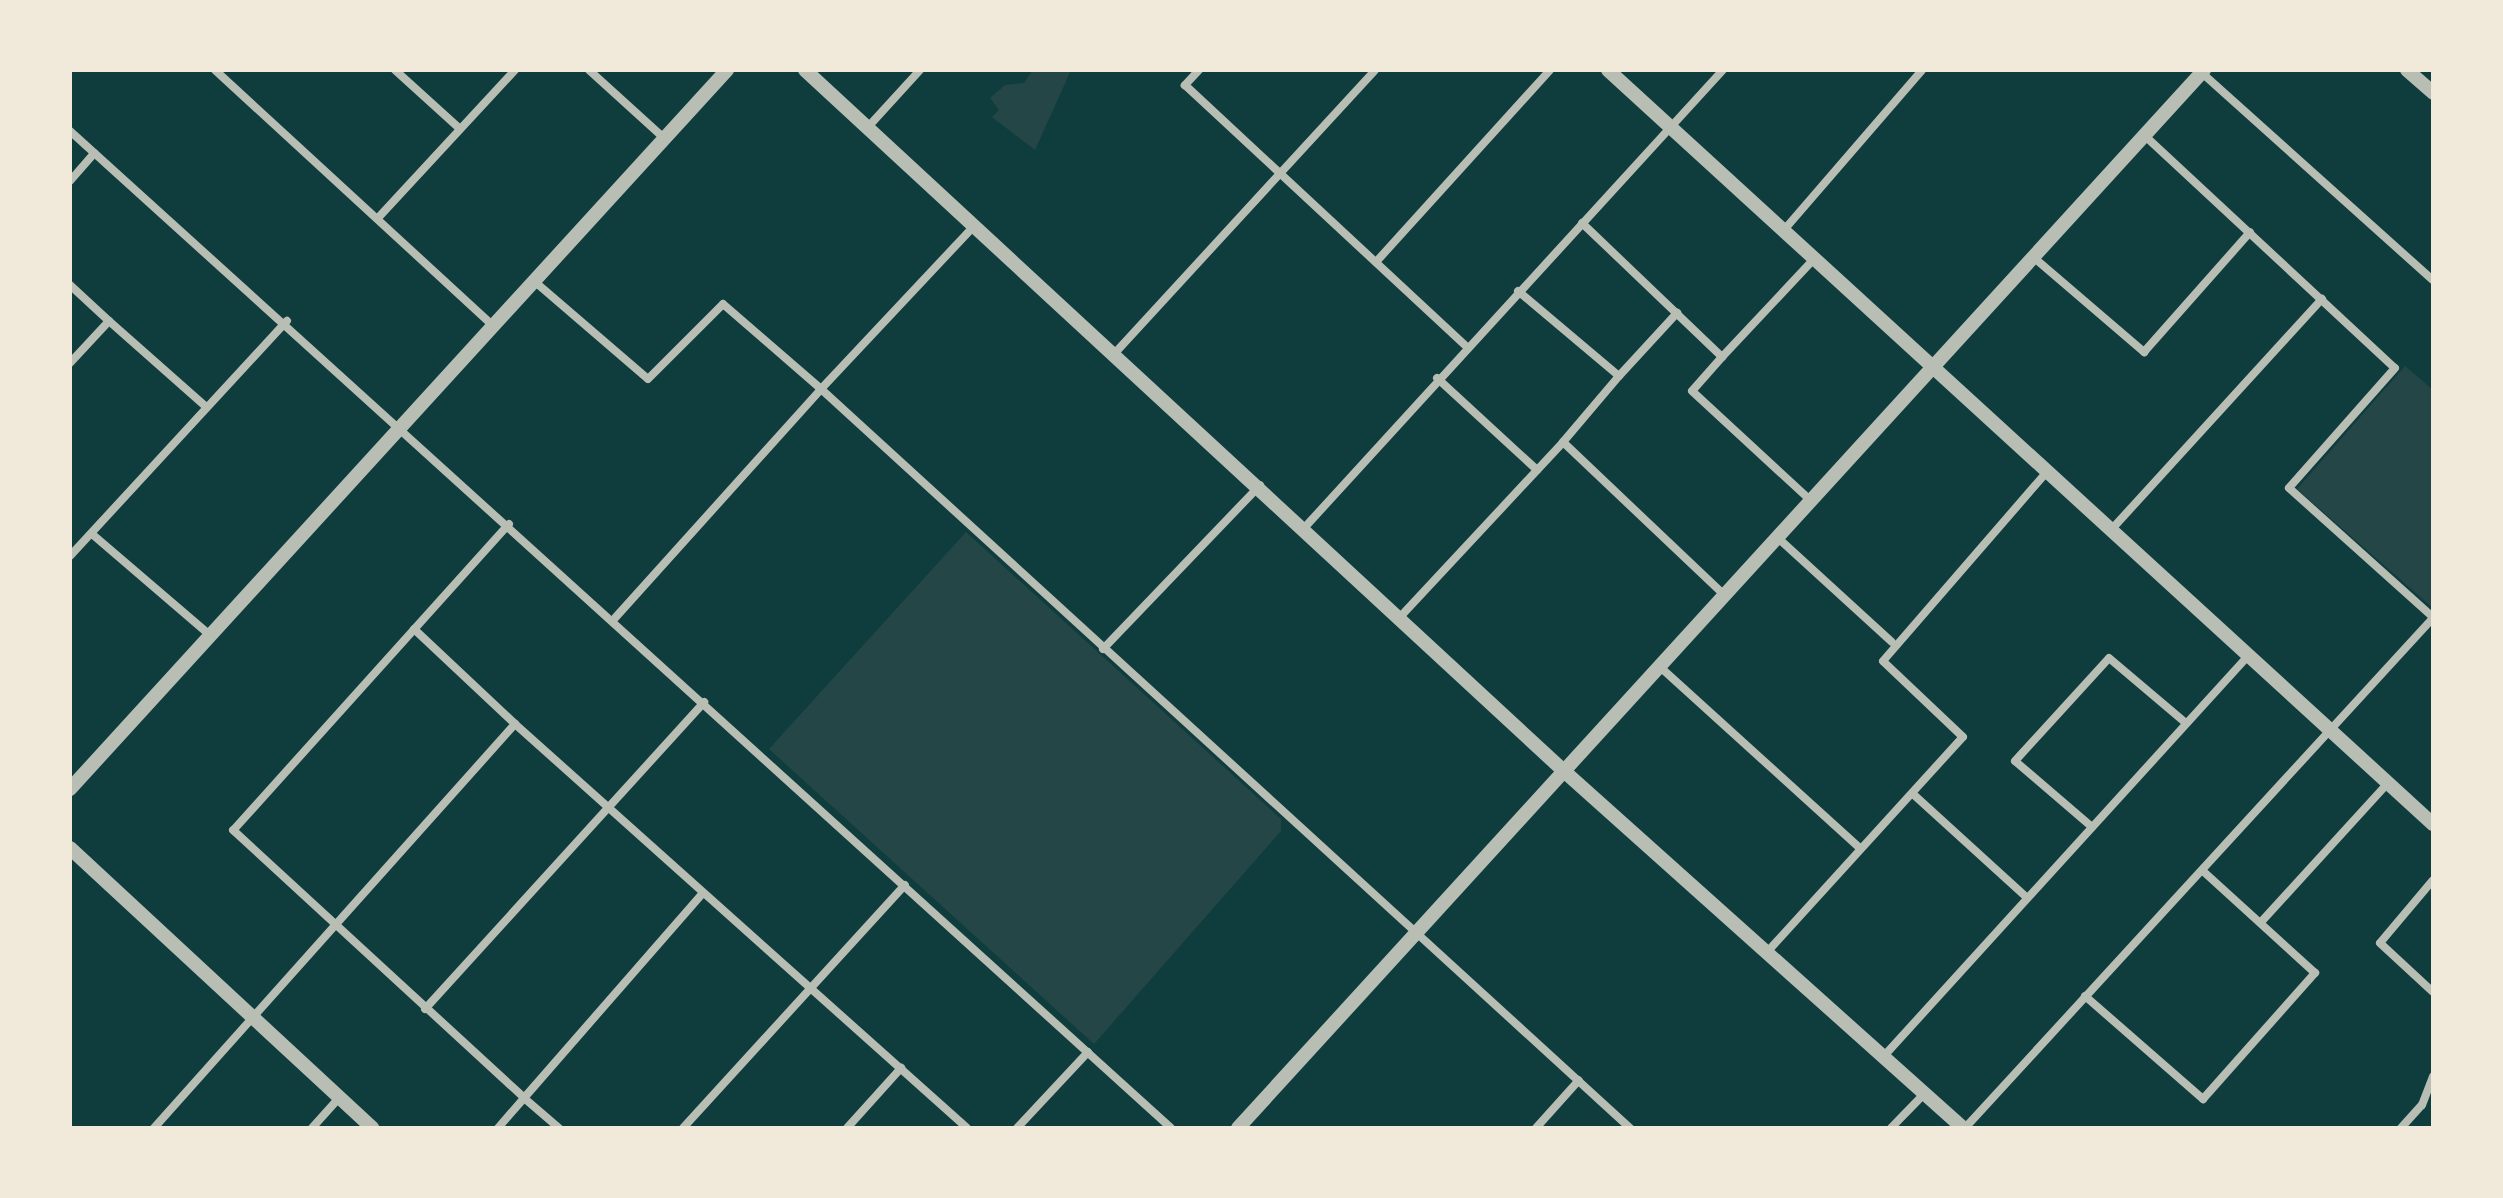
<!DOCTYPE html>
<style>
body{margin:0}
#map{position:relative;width:2503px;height:1198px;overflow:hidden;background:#0f3d3e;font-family:"Roboto Serif",serif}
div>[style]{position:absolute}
.green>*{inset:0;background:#244646}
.minor>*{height:8px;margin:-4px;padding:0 4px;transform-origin:4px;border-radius:4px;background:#b8beb3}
.tertiary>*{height:14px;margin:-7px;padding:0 7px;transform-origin:7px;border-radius:7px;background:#b8beb3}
span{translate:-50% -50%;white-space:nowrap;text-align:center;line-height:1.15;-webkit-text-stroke:6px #f1e9da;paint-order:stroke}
.frame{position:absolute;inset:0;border:72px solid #f1e9da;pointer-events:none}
</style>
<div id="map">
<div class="green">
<i style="clip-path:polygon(1033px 70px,1071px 70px,1035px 150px,992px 117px,999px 110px,990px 98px,1005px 85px,1024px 83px)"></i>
<i style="clip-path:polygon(2405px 366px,2433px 390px,2433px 608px,2297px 489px)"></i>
<i style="clip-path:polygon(966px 532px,1281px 819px,1281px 831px,1094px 1044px,769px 749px)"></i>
</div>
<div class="minor">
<i style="left:215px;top:70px;width:377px;rotate:42.6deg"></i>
<i style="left:395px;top:70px;width:86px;rotate:42.2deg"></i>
<i style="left:589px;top:70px;width:103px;rotate:42.2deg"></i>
<i style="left:1199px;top:70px;width:21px;rotate:133deg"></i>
<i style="left:1185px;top:85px;width:384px;rotate:42.9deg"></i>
<i style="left:2202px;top:73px;width:310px;rotate:41.9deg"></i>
<i style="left:868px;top:127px;width:77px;rotate:-47.6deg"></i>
<i style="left:70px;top:131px;width:1485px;rotate:42.16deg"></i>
<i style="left:2144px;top:135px;width:342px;rotate:42.9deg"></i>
<i style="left:2395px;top:368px;width:160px;rotate:131.5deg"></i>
<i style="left:2289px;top:488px;width:193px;rotate:41.9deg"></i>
<i style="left:70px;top:181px;width:37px;rotate:-49deg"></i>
<i style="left:378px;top:218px;width:202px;rotate:-47.2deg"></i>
<i style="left:1582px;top:223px;width:194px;rotate:43.7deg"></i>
<i style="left:1722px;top:357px;width:45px;rotate:131.4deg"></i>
<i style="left:1692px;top:391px;width:161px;rotate:42.7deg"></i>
<i style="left:1784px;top:230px;width:211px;rotate:-49.2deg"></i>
<i style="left:2032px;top:256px;width:148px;rotate:40.6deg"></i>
<i style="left:2144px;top:352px;width:160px;rotate:-48.5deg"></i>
<i style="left:1376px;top:262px;width:259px;rotate:-47.8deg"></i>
<i style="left:534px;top:281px;width:150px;rotate:40.7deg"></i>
<i style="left:648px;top:379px;width:106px;rotate:-45deg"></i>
<i style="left:723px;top:304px;width:130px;rotate:40.9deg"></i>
<i style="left:821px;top:389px;width:224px;rotate:-46.8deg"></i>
<i style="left:70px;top:285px;width:53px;rotate:42.7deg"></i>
<i style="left:109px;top:321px;width:57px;rotate:132.9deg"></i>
<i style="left:1518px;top:291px;width:132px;rotate:40.1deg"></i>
<i style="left:1619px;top:376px;width:87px;rotate:130.3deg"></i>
<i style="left:1563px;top:442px;width:224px;rotate:43.5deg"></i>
<i style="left:109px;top:321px;width:128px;rotate:41.5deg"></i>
<i style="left:1115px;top:353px;width:384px;rotate:-47.4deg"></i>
<i style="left:1722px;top:357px;width:134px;rotate:-46.8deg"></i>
<i style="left:1619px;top:376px;width:86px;rotate:-47.4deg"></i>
<i style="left:1437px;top:378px;width:136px;rotate:42.6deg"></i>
<i style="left:509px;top:524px;width:412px;rotate:132deg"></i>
<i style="left:233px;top:830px;width:396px;rotate:42.6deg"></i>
<i style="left:524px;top:1098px;width:272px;rotate:-48.9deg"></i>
<i style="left:1306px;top:526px;width:618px;rotate:-47.56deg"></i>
<i style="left:2111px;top:530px;width:313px;rotate:-47.6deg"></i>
<i style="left:92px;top:534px;width:155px;rotate:40.6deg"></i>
<i style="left:1778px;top:538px;width:154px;rotate:42.4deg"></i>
<i style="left:70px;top:556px;width:320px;rotate:-47.3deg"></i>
<i style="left:1401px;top:616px;width:238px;rotate:-47deg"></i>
<i style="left:615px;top:618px;width:308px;rotate:-48deg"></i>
<i style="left:821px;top:389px;width:1096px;rotate:42.41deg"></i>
<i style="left:414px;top:629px;width:139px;rotate:43.2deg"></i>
<i style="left:1103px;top:649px;width:227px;rotate:-46.2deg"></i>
<i style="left:1659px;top:666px;width:271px;rotate:42.2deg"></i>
<i style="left:1913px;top:794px;width:151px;rotate:42.3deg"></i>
<i style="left:2092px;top:827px;width:101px;rotate:-139.4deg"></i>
<i style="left:2015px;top:761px;width:139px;rotate:-47.6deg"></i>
<i style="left:2109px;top:658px;width:101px;rotate:40.2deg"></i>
<i style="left:2433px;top:880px;width:82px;rotate:130.1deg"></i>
<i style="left:2380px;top:943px;width:72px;rotate:42.8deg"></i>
<i style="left:2262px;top:921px;width:187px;rotate:-47.6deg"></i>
<i style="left:1769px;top:950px;width:288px;rotate:-47.7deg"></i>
<i style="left:1963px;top:737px;width:110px;rotate:-136.5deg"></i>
<i style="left:1883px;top:661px;width:250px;rotate:-49.1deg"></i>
<i style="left:2085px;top:996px;width:157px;rotate:41.1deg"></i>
<i style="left:2203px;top:1099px;width:169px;rotate:-48.4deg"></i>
<i style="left:2315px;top:973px;width:151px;rotate:-137.7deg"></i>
<i style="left:425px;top:1009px;width:415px;rotate:-47.7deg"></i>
<i style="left:1884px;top:1056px;width:541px;rotate:-47.7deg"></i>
<i style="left:154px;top:1128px;width:542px;rotate:-48.22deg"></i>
<i style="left:515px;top:724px;width:606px;rotate:41.79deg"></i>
<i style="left:312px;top:1128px;width:40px;rotate:-48deg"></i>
<i style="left:498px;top:1128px;width:40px;rotate:-49deg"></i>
<i style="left:524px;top:1098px;width:46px;rotate:40.6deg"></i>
<i style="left:683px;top:1128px;width:329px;rotate:-47.6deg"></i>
<i style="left:847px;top:1128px;width:81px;rotate:-48deg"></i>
<i style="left:1017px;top:1128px;width:104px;rotate:-46.9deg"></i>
<i style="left:1536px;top:1128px;width:64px;rotate:-48.1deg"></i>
<i style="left:1891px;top:1128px;width:49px;rotate:-45.8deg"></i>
<i style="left:1965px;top:1128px;width:692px;rotate:-47.46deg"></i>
<i style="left:2401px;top:1128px;width:31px;rotate:-48deg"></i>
<i style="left:2422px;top:1105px;width:31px;rotate:-69deg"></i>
</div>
<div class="tertiary">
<i style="left:805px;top:70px;width:1035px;rotate:42.73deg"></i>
<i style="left:1565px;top:772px;width:534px;rotate:41.81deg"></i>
<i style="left:1608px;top:70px;width:1118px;rotate:42.43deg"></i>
<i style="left:2407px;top:70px;width:35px;rotate:41deg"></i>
<i style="left:70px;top:789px;width:974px;rotate:-47.58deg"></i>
<i style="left:70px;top:848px;width:412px;rotate:42.8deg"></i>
<i style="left:1238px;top:1128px;width:1433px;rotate:-47.6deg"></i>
</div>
<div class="frame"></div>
</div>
